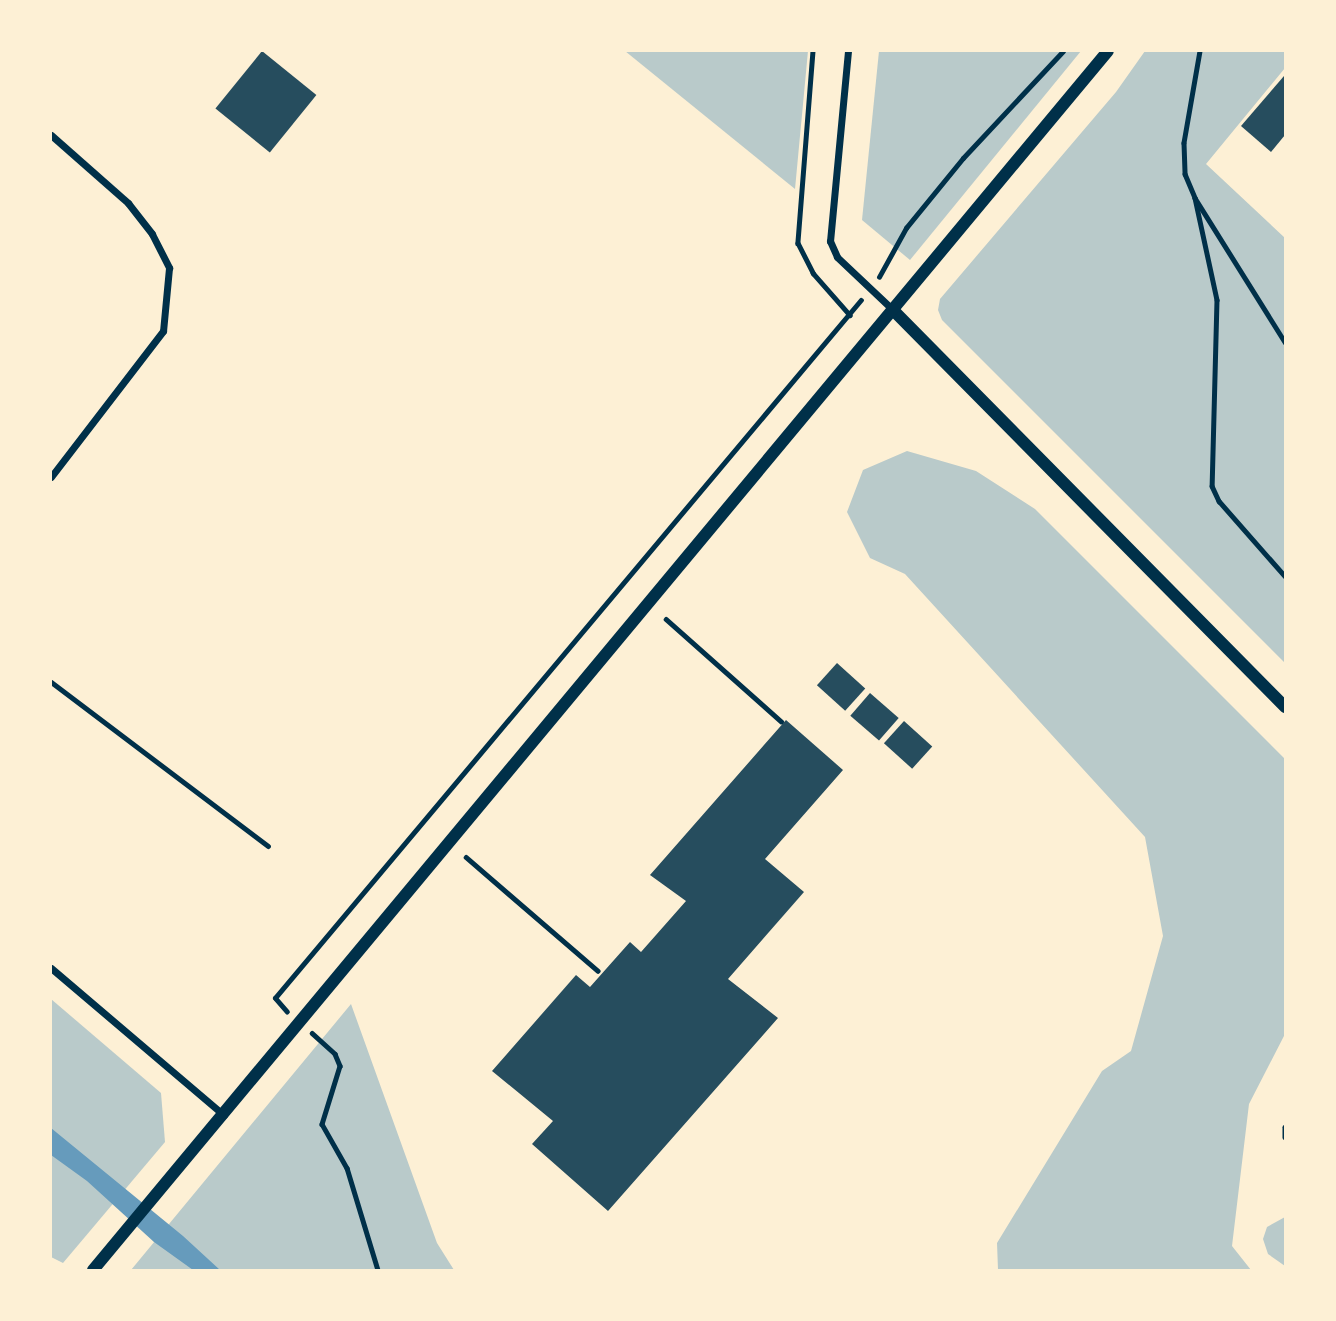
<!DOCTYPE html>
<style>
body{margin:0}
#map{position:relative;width:1336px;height:1321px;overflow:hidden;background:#fdf0d5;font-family:"Crimson Pro",serif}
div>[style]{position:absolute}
.green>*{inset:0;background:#b9caca}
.water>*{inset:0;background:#669bbc}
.building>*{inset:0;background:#264d5e;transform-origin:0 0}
.path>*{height:4.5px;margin:-2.25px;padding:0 2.25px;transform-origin:2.25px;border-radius:2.25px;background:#003049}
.service>*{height:5px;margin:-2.5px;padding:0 2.5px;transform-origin:2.5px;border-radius:2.5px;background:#003049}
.minor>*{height:7px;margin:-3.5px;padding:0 3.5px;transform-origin:3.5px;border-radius:3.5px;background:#003049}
.tertiary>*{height:12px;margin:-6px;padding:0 6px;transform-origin:6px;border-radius:6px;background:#003049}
span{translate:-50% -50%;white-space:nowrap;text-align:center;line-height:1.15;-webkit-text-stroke:5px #fdf0d5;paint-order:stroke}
.frame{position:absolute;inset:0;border:52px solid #fdf0d5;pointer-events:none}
</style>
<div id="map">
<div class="green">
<i style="clip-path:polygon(625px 51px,808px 51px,795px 189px)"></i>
<i style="clip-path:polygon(879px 51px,1081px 51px,910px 260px,862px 220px)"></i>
<i style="clip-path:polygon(1145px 51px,1285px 51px,1285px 68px,1206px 164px,1285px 238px,1285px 663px,942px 320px,938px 310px,940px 299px,1116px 92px)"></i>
<i style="clip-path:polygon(907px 451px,976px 471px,1035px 509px,1285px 759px,1285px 1034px,1249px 1104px,1232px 1246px,1251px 1270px,998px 1270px,997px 1243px,1102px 1071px,1131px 1051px,1163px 936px,1145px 837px,905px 574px,870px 558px,847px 512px,863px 470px)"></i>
<i style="clip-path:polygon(51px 999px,161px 1093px,165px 1142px,63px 1263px,51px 1257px)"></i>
<i style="clip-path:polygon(351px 1004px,437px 1243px,454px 1270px,131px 1270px)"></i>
<i style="clip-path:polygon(1285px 1217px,1285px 1266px,1268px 1254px,1263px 1239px,1267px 1227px)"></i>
</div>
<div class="water">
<i style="clip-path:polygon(51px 1128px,183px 1236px,220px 1270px,193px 1270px,154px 1242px,87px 1181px,51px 1155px)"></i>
</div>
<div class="building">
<i style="left:262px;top:51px;width:70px;height:74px;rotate:39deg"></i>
<i style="clip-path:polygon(1284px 76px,1285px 135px,1271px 152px,1241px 126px)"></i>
<i style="left:837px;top:663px;width:38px;height:30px;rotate:42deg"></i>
<i style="left:870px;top:693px;width:38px;height:30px;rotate:41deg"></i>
<i style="clip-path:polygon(786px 720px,843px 770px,765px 859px,804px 892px,728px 979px,778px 1018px,608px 1211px,532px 1144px,553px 1121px,492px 1071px,576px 975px,590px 987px,630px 942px,641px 952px,686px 901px,650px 875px)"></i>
<i style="left:904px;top:721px;width:38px;height:30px;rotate:42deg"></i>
</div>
<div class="path">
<i style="left:813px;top:51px;width:193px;rotate:94.5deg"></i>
<i style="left:798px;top:243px;width:34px;rotate:63deg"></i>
<i style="left:813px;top:273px;width:56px;rotate:48.6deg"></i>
<i style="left:1200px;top:51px;width:93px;rotate:99.9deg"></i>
<i style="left:1184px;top:143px;width:31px;rotate:88deg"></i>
<i style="left:1185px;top:174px;width:26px;rotate:67deg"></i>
<i style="left:1195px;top:198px;width:170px;rotate:58deg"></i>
<i style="left:1195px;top:198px;width:104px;rotate:77.8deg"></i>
<i style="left:1217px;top:300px;width:186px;rotate:91.5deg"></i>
<i style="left:1212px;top:486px;width:17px;rotate:65deg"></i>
<i style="left:1219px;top:501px;width:100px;rotate:48.7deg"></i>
<i style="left:879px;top:277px;width:56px;rotate:-61.1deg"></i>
<i style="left:906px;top:228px;width:90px;rotate:-50.8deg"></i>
<i style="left:963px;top:158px;width:146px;rotate:-46.9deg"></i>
<i style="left:666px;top:619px;width:154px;rotate:41.6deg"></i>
<i style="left:466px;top:857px;width:174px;rotate:40.8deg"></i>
<i style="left:287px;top:1012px;width:18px;rotate:-131deg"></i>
<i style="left:275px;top:998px;width:911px;rotate:-49.99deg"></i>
<i style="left:312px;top:1033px;width:31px;rotate:42deg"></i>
<i style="left:335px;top:1054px;width:13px;rotate:67deg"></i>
<i style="left:340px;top:1066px;width:61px;rotate:107.2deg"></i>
<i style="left:322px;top:1124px;width:51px;rotate:60.4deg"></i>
<i style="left:347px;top:1168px;width:107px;rotate:73.1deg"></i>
<i style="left:1285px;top:1127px;width:10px;rotate:90deg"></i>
</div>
<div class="service">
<i style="left:51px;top:682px;width:272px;rotate:37.1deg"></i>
</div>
<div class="minor">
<i style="left:848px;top:51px;width:191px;rotate:95.4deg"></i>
<i style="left:830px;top:241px;width:17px;rotate:66deg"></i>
<i style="left:837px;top:257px;width:77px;rotate:43.4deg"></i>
<i style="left:51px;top:135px;width:103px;rotate:41.4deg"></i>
<i style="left:128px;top:203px;width:39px;rotate:52deg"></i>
<i style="left:152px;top:234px;width:38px;rotate:63deg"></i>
<i style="left:169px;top:268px;width:63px;rotate:95.4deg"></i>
<i style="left:163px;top:331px;width:184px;rotate:127.5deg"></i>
<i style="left:51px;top:968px;width:227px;rotate:40.4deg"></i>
</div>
<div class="tertiary">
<i style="left:894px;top:311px;width:557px;rotate:45.36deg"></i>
<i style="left:93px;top:1270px;width:1586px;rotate:-50.22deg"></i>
</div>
<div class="frame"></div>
</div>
